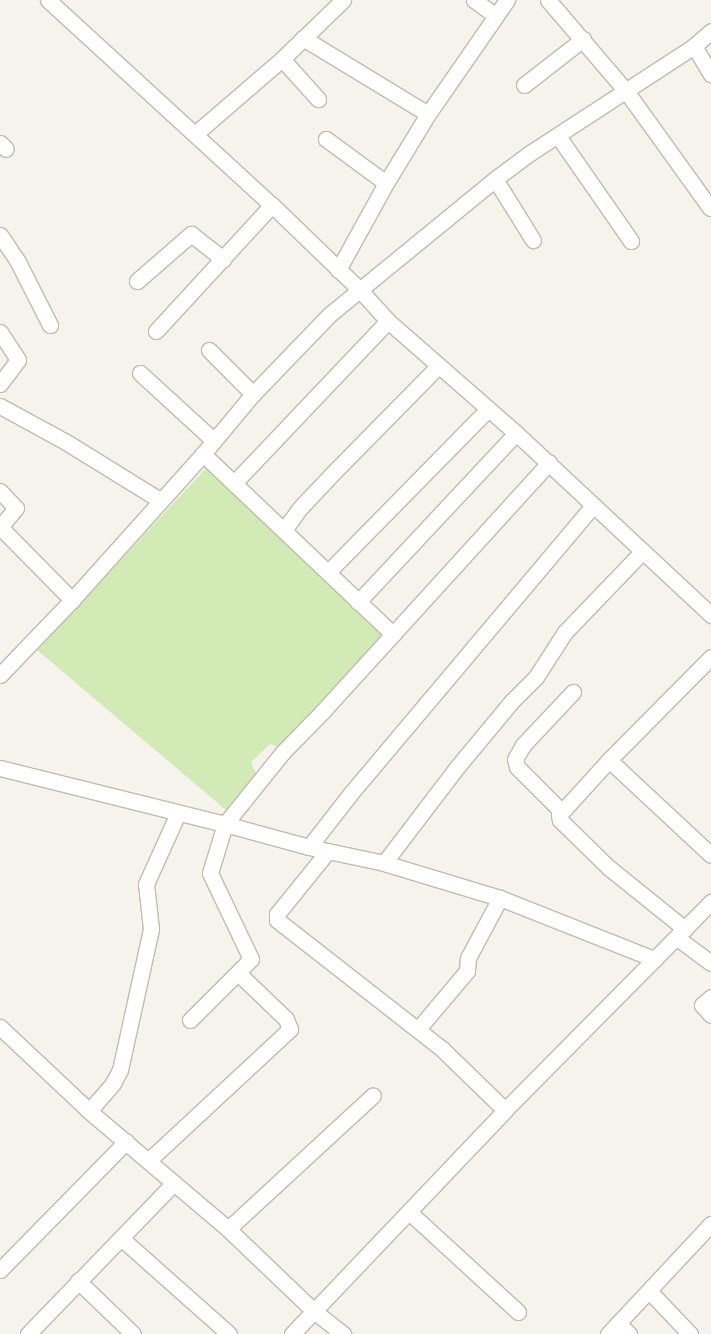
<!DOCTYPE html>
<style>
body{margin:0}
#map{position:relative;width:711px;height:1334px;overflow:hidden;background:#f6f3ec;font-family:"Public Sans",sans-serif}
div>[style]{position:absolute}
.green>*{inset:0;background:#d2eab5}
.roads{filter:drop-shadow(1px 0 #c2bbae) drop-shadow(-1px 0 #c2bbae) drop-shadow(0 1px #c2bbae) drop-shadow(0 -1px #c2bbae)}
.minor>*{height:15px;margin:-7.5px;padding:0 7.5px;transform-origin:7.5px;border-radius:7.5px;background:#fff}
span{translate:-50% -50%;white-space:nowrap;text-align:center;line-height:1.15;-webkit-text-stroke:4px #fff;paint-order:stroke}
</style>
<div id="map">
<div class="green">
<i style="clip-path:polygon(210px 464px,388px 635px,283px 748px,270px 744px,251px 762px,258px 778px,226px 810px,37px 650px)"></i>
</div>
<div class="roads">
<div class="minor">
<i style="left:48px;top:0;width:304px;rotate:42.5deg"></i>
<i style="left:272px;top:205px;width:121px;rotate:44deg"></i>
<i style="left:359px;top:289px;width:43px;rotate:47.8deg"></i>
<i style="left:388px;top:321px;width:170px;rotate:41.2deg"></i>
<i style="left:516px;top:433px;width:267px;rotate:43deg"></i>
<i style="left:474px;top:0;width:27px;rotate:36deg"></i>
<i style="left:548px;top:0;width:120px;rotate:49.4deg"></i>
<i style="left:626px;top:91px;width:144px;rotate:54.3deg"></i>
<i style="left:303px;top:38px;width:146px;rotate:31.3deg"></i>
<i style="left:694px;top:46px;width:33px;rotate:59deg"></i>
<i style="left:282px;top:59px;width:54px;rotate:48deg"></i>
<i style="left:524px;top:85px;width:75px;rotate:-37.9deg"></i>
<i style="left:195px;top:134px;width:115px;rotate:-40.8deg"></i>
<i style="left:282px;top:59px;width:85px;rotate:-44deg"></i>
<i style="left:558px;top:136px;width:128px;rotate:55.2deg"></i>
<i style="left:326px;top:139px;width:74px;rotate:36.3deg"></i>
<i style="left:0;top:143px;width:8px;rotate:45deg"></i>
<i style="left:495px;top:179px;width:72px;rotate:58.1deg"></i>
<i style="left:0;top:235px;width:30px;rotate:56deg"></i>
<i style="left:17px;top:260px;width:73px;rotate:63.1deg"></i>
<i style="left:338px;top:270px;width:99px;rotate:-61.1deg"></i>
<i style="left:386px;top:183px;width:81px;rotate:-58.7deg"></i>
<i style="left:428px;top:114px;width:139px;rotate:-55.3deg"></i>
<i style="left:137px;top:281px;width:72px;rotate:-41deg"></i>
<i style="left:191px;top:234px;width:41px;rotate:38deg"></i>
<i style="left:156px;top:331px;width:171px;rotate:-47.4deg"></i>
<i style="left:0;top:332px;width:33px;rotate:57deg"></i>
<i style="left:18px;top:360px;width:30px;rotate:127deg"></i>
<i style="left:209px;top:350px;width:62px;rotate:45deg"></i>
<i style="left:140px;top:373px;width:99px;rotate:42.5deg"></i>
<i style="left:0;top:406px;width:75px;rotate:28.6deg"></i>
<i style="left:66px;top:442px;width:110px;rotate:31.7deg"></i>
<i style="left:203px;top:454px;width:262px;rotate:43.5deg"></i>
<i style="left:235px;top:482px;width:222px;rotate:-46.5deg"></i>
<i style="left:0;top:491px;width:23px;rotate:47deg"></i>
<i style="left:16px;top:508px;width:25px;rotate:130deg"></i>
<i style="left:0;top:527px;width:103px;rotate:45.4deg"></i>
<i style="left:284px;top:530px;width:27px;rotate:-54deg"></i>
<i style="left:300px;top:508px;width:51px;rotate:-46.6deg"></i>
<i style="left:335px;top:471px;width:148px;rotate:-45.5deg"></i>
<i style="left:328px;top:572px;width:228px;rotate:-45.5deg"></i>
<i style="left:358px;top:602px;width:231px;rotate:-46.9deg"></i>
<i style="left:0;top:675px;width:104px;rotate:-46.2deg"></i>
<i style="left:72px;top:600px;width:196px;rotate:-48.1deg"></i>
<i style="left:203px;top:454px;width:78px;rotate:-50.2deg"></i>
<i style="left:253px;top:394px;width:110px;rotate:-46.1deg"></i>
<i style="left:329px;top:315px;width:215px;rotate:-39.3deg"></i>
<i style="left:495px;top:179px;width:44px;rotate:-36.6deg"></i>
<i style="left:530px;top:153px;width:196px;rotate:-33.1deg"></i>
<i style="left:694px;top:46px;width:23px;rotate:-41deg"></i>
<i style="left:609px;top:760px;width:139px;rotate:43deg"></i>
<i style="left:0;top:768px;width:232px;rotate:14deg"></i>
<i style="left:225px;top:824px;width:87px;rotate:15.3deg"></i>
<i style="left:309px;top:847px;width:77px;rotate:12deg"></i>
<i style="left:384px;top:863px;width:121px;rotate:16.8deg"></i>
<i style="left:500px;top:898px;width:166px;rotate:21.6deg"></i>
<i style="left:561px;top:811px;width:62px;rotate:-135deg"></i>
<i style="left:517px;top:767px;width:8px;rotate:-104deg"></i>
<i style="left:515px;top:759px;width:16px;rotate:-60deg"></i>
<i style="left:523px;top:745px;width:73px;rotate:-46.7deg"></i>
<i style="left:309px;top:847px;width:68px;rotate:-52.1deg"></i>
<i style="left:351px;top:793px;width:375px;rotate:-49.9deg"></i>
<i style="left:328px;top:851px;width:81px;rotate:129deg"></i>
<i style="left:277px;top:914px;width:6px;rotate:90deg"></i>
<i style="left:277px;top:920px;width:209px;rotate:38deg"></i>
<i style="left:442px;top:1049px;width:88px;rotate:44.1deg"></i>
<i style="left:384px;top:863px;width:122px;rotate:-52.7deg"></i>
<i style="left:458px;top:766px;width:85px;rotate:-50.3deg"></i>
<i style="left:512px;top:701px;width:34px;rotate:-45deg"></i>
<i style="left:536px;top:677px;width:54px;rotate:-57.2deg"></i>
<i style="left:565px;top:632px;width:112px;rotate:-46.1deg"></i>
<i style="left:685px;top:929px;width:97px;rotate:-141.2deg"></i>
<i style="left:609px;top:868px;width:69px;rotate:-135.6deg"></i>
<i style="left:560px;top:820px;width:5px;rotate:-101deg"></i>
<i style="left:559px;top:815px;width:74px;rotate:-47.7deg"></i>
<i style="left:609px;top:760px;width:145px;rotate:-45.3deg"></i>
<i style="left:677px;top:938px;width:42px;rotate:36.3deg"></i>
<i style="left:711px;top:997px;width:12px;rotate:138deg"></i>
<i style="left:702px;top:1005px;width:13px;rotate:48deg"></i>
<i style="left:190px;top:1020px;width:86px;rotate:-45deg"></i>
<i style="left:251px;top:959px;width:95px;rotate:-115.5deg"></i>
<i style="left:210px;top:873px;width:51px;rotate:-73deg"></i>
<i style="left:225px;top:824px;width:91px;rotate:-51.2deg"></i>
<i style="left:282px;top:753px;width:59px;rotate:-45.7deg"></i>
<i style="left:323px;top:711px;width:336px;rotate:-47.7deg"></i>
<i style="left:0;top:1027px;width:122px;rotate:43.3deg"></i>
<i style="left:89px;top:1111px;width:182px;rotate:40.3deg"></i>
<i style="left:228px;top:1229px;width:120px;rotate:43.7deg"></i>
<i style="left:315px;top:1312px;width:36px;rotate:38deg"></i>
<i style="left:418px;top:1029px;width:76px;rotate:-49.8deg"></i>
<i style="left:467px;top:971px;width:13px;rotate:-86deg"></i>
<i style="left:468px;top:958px;width:68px;rotate:-61.9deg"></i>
<i style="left:89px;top:1111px;width:37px;rotate:-49deg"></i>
<i style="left:113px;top:1083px;width:15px;rotate:-62deg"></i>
<i style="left:120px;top:1070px;width:144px;rotate:-77.6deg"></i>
<i style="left:151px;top:929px;width:45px;rotate:-96.3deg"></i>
<i style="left:146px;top:884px;width:78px;rotate:-65.7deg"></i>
<i style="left:148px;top:1161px;width:194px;rotate:-42.9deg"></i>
<i style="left:290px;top:1029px;width:11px;rotate:-112deg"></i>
<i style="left:286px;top:1019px;width:66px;rotate:-136.2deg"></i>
<i style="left:409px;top:1212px;width:148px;rotate:42.5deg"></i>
<i style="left:228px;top:1229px;width:197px;rotate:-42.7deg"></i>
<i style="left:121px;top:1238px;width:144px;rotate:41.6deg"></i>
<i style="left:0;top:1270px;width:180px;rotate:-45.5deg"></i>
<i style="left:78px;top:1281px;width:76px;rotate:43.9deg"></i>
<i style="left:650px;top:1292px;width:58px;rotate:46.4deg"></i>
<i style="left:618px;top:1323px;width:16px;rotate:45deg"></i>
<i style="left:28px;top:1334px;width:210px;rotate:-46deg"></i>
<i style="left:292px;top:1334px;width:309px;rotate:-46.4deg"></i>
<i style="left:505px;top:1110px;width:293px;rotate:-45.3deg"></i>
<i style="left:608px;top:1334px;width:151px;rotate:-46.9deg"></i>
</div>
</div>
</div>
